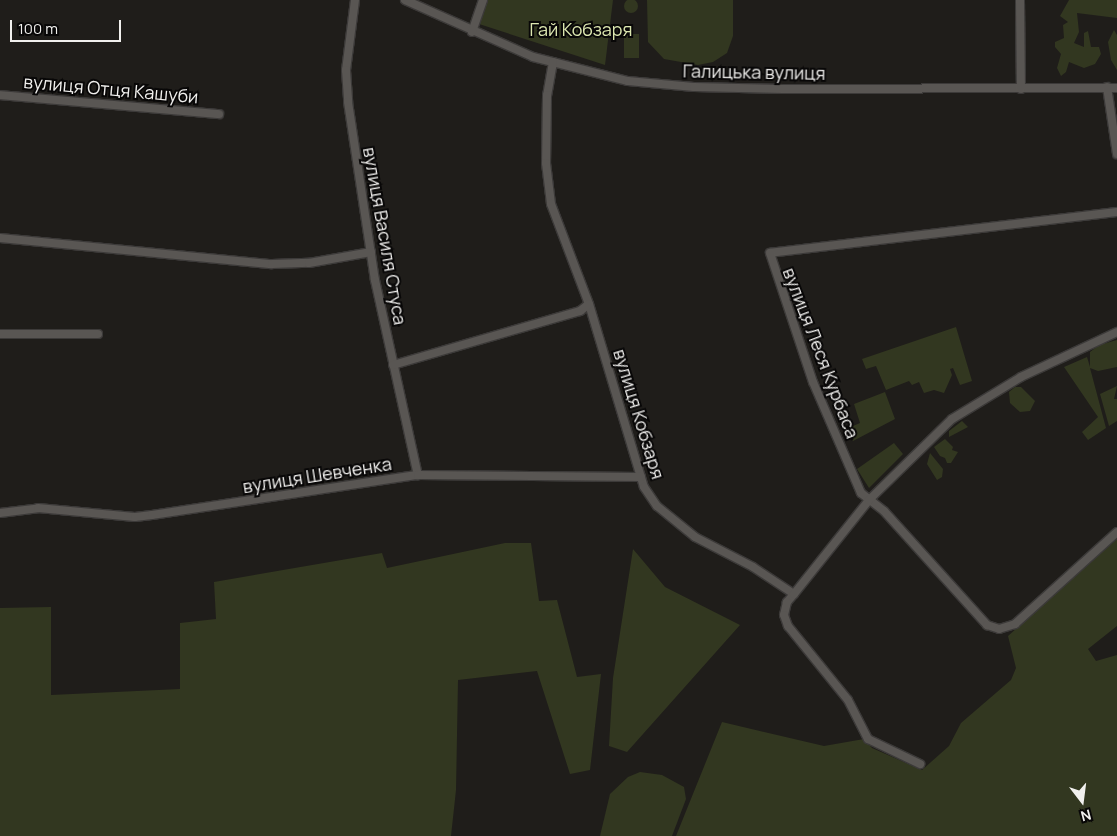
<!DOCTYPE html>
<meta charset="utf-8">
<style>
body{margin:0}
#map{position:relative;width:1117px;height:836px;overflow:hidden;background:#1f1d1a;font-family:Manrope,sans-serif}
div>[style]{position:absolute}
.green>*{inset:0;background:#323720;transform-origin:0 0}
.round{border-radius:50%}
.roads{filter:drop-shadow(1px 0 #3c3a39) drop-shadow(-1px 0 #3c3a39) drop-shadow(0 1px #3c3a39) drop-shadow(0 -1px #3c3a39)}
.minor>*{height:8px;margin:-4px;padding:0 4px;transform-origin:4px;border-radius:4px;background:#595653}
span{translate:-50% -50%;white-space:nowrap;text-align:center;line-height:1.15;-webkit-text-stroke:4px #080707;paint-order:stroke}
.park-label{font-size:18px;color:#dce7b0}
.street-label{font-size:18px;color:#f1f0ee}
.north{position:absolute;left:1057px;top:776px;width:50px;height:50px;-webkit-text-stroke:4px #080707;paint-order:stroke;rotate:165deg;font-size:14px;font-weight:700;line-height:20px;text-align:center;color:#f1f0ee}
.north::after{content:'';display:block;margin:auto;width:18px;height:22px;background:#f1f0ee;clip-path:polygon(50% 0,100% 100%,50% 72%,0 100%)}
.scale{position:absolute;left:10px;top:20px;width:111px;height:22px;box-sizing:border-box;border:2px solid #f1f0ee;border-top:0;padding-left:6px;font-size:15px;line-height:18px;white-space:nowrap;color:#f1f0ee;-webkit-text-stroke:4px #080707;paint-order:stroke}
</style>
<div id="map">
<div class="green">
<i class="round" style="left:624px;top:-1px;width:14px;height:14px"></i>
<i style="clip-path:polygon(487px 0,613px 0,605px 65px,479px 24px)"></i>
<i style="clip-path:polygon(647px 0,733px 0,733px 36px,727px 53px,713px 62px,698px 65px,664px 59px,648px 42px)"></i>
<i style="clip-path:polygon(1069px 0,1117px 0,1117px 18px,1077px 13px,1079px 32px,1074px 43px,1084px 47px,1084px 33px,1088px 31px,1091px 47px,1099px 47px,1101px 54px,1095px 64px,1084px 68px,1069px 62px,1066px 72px,1061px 76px,1057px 68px,1061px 54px,1055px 47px,1055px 42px,1064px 38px,1063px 25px,1068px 22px,1060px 16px)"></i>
<i style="clip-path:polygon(1114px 30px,1117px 35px,1117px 70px,1111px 60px,1108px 42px)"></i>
<i style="left:624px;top:34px;width:15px;height:24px"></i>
<i style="clip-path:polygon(956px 327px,972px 381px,960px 385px,953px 368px,950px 369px,952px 375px,944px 393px,934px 390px,924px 393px,919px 382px,912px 385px,909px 381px,886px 390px,876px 366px,866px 369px,862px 359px)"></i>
<i style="clip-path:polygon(1117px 340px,1117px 367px,1098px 371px,1090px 368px,1106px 428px,1088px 440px,1082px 432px,1098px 417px,1064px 367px,1087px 357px,1090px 367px,1090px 352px,1099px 345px)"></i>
<i style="clip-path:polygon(1117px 386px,1114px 399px,1117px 399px,1117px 421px,1109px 426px,1100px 394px)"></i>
<i style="clip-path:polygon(1015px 387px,1021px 387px,1035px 401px,1030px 411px,1020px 412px,1010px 403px,1009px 392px)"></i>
<i style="clip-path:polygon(885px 392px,895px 419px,853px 441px,846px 429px,860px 423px,854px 404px)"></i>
<i style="clip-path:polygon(962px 421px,968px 427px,949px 437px,949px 431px)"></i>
<i style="clip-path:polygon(945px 439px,953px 447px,952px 450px,958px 452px,951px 463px,947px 463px,945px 458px,940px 456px,934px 447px)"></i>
<i style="clip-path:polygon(894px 443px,903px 454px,869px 488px,857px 469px)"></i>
<i style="clip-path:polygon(930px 453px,943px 469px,942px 477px,937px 480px,927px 464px)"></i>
<i style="clip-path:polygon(1117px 539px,1117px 626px,1088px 649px,1096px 661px,1117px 655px,1117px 836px,676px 836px,722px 722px,824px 746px,864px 739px,872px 748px,922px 770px,949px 746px,961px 723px,1011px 680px,1016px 668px,1008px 636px)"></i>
<i style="clip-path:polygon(505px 543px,531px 543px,539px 601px,557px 600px,577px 677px,601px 674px,590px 770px,570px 774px,537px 671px,458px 680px,456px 790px,451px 836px,0 836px,0 608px,51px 607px,51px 695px,180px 689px,180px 623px,216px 619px,214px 582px,382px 553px,387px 568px)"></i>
<i style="clip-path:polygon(633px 549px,665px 587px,740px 625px,627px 752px,609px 746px,613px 678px)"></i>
<i style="clip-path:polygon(640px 772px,662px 775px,684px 787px,686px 799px,672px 836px,600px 836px,610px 794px,628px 777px)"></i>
</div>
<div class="roads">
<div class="minor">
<i style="left:355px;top:0;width:71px;rotate:97.3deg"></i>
<i style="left:346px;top:70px;width:32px;rotate:86deg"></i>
<i style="left:348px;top:102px;width:180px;rotate:81.4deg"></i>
<i style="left:375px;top:280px;width:200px;rotate:77.6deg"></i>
<i style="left:405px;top:0;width:140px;rotate:24deg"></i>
<i style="left:533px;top:57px;width:98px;rotate:14.2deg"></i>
<i style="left:628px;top:81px;width:66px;rotate:5.2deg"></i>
<i style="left:694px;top:87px;width:89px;rotate:1.3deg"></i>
<i style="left:783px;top:89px;width:334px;rotate:-0.2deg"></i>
<i style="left:1020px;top:0;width:89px;rotate:89.4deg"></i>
<i style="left:472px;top:32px;width:34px;rotate:-71deg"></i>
<i style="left:553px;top:62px;width:34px;rotate:100deg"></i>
<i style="left:547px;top:95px;width:68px;rotate:90.8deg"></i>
<i style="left:546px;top:163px;width:41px;rotate:83deg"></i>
<i style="left:551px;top:204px;width:107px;rotate:69.2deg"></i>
<i style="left:589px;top:304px;width:191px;rotate:73.3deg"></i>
<i style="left:644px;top:487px;width:23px;rotate:56deg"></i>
<i style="left:657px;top:506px;width:49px;rotate:39.2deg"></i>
<i style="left:695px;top:537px;width:65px;rotate:27.3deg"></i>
<i style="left:753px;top:567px;width:49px;rotate:33.4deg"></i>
<i style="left:794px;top:594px;width:11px;rotate:131deg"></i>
<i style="left:787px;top:602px;width:13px;rotate:103deg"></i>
<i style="left:784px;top:615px;width:12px;rotate:70deg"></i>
<i style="left:788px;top:626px;width:95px;rotate:51deg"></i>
<i style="left:848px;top:700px;width:44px;rotate:62.9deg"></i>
<i style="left:868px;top:739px;width:58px;rotate:25.7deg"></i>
<i style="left:1107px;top:87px;width:68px;rotate:81.5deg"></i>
<i style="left:0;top:95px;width:220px;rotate:5deg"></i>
<i style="left:1117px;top:212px;width:349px;rotate:173.3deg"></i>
<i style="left:770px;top:253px;width:136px;rotate:71.6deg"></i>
<i style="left:813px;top:382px;width:121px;rotate:66.6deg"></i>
<i style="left:861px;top:493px;width:29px;rotate:38deg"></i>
<i style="left:884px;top:511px;width:154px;rotate:47.9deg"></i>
<i style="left:987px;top:625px;width:13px;rotate:18deg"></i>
<i style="left:999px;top:629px;width:17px;rotate:-17deg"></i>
<i style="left:1015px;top:624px;width:137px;rotate:-42deg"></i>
<i style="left:0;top:238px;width:273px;rotate:5.5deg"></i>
<i style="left:272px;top:264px;width:37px;rotate:-2deg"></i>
<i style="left:309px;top:263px;width:63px;rotate:-10.1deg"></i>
<i style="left:0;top:334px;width:98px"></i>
<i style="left:393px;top:365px;width:195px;rotate:-16.1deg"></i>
<i style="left:580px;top:311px;width:11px;rotate:-38deg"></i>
<i style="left:0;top:513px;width:38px;rotate:-7deg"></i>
<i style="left:38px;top:508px;width:97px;rotate:5.3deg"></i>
<i style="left:135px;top:517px;width:17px;rotate:-7deg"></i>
<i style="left:152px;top:515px;width:269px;rotate:-8.6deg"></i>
<i style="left:418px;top:475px;width:223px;rotate:0.5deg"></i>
<i style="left:794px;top:594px;width:120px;rotate:-51.4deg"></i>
<i style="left:869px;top:500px;width:116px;rotate:-44.3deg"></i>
<i style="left:952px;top:419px;width:81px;rotate:-31.3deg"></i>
<i style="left:1021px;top:377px;width:106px;rotate:-25.1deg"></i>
</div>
</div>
<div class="park-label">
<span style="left:581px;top:29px">Гай Кобзаря</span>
</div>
<div class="street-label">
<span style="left:754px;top:72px;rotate:1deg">Галицька вулиця</span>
<span style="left:111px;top:89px;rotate:5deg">вулиця Отця Кашуби</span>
<span style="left:385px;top:236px;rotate:80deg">вулиця Василя Стуса</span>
<span style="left:821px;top:353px;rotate:69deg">вулиця Леся Курбаса</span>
<span style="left:639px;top:414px;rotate:73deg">вулиця Кобзаря</span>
<span style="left:317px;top:475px;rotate:-9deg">вулиця Шевченка</span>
</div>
<div class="north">N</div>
<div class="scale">100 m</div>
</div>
